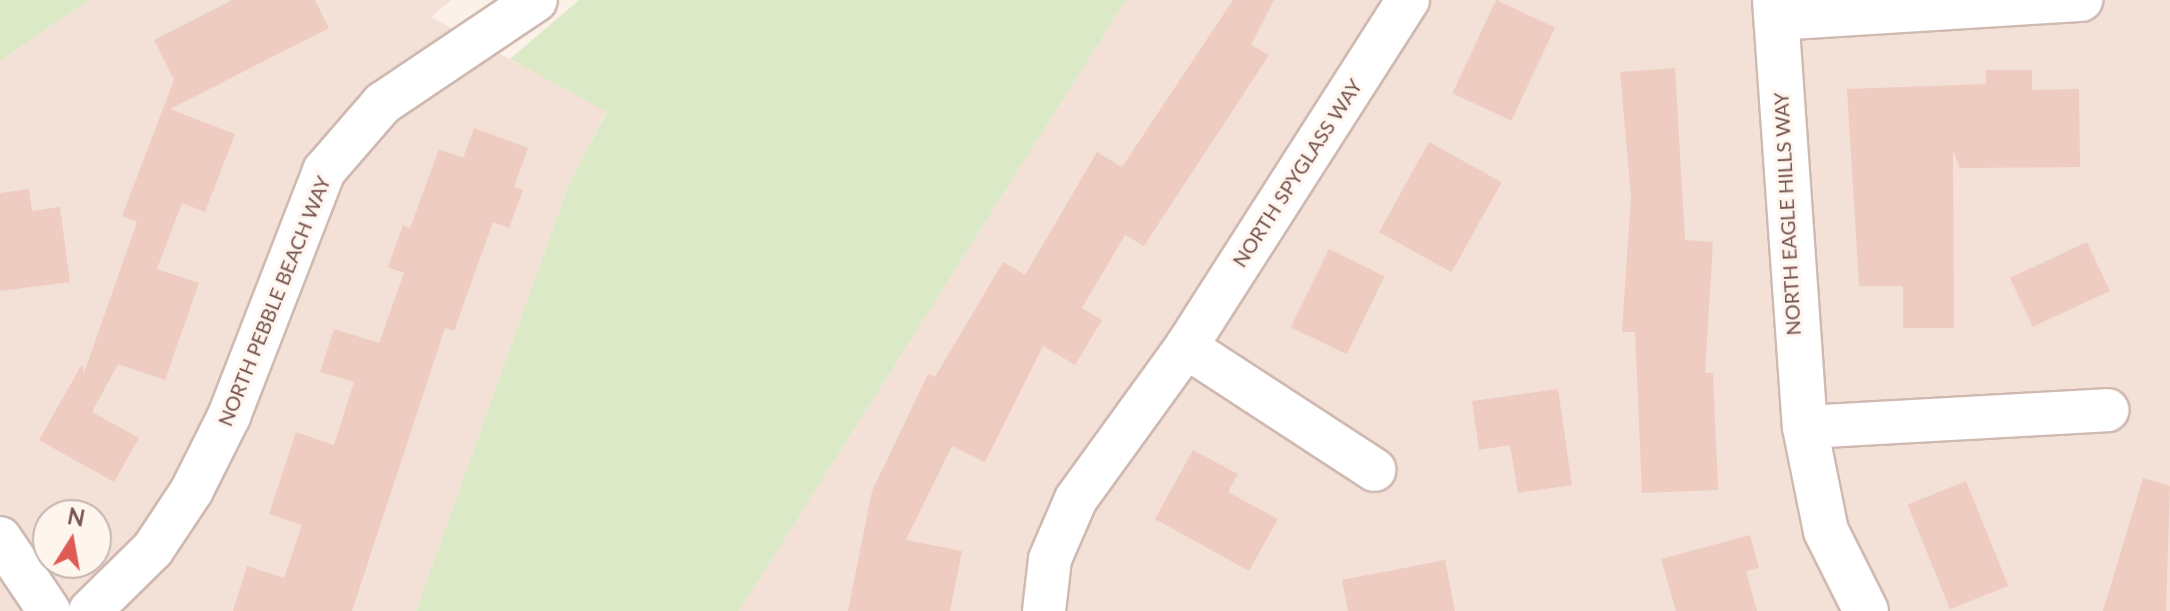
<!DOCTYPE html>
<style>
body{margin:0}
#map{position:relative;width:2170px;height:611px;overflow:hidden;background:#fbf1e8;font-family:Lato,sans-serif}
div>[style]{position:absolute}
.residential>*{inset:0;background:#f3e1d7}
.green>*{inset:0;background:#dbe9c7}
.building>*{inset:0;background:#efccc1;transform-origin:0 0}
.roads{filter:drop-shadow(2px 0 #cfb9b1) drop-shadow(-2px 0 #cfb9b1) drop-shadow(0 2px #cfb9b1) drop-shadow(0 -2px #cfb9b1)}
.minor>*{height:42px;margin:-21px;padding:0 21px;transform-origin:21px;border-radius:21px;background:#fff}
.tertiary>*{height:44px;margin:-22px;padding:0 22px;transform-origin:22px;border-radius:22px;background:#fff}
span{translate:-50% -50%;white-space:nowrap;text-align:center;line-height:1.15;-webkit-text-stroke:6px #fef5ef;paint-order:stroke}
.street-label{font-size:20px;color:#75544d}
.north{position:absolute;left:32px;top:499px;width:80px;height:80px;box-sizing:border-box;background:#fef5ef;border:2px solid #c7b5ae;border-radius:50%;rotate:11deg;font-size:22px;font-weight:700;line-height:32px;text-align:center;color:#75544d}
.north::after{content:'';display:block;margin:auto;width:28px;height:36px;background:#de5b54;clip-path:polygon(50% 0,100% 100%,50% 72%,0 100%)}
</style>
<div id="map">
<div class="residential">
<i style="clip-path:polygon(evenodd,89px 0,451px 0,431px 17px,607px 111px,570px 181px,416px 611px,0 611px,0 61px,89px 0,48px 515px,96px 515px,96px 563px,48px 563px,48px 515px)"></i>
<i style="clip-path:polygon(1126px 0,2170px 0,2170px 611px,739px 611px)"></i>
</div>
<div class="green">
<i style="clip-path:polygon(0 0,89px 0,0 61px)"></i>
<i style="clip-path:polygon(579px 0,1126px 0,739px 611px,416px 611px,570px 181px,607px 112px,510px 59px)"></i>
</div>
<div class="building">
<i style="clip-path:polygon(232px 0,315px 0,329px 28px,170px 109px,235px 134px,205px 212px,182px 203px,157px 269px,199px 283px,165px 380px,118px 364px,92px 412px,139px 438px,114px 482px,39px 440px,82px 364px,84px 373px,137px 222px,122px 216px,174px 80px,154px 40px)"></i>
<i style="clip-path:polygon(1233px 0,1274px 0,1251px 45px,1269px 55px,1144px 246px,1125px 235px,1082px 308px,1102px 320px,1075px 365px,1043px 346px,985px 462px,952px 446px,906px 540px,962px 551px,950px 611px,848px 611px,872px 491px,928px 374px,935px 377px,1003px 262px,1025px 275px,1097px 152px,1122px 167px)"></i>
<i style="left:1496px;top:0;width:65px;height:103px;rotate:25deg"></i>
<i style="clip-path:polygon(1675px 68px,1685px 240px,1713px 242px,1705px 373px,1713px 373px,1718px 490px,1642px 493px,1635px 332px,1622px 332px,1631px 196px,1620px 72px)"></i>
<i style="clip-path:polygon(1986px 70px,2032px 70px,2032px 90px,2079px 89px,2080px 167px,1960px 168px,1953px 151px,1954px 328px,1903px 328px,1903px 286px,1859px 286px,1847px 89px,1986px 84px)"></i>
<i style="clip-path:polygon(474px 128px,528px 148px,514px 187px,523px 190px,509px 228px,493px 222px,454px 331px,445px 328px,352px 611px,233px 611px,247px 566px,284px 578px,302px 525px,269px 514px,296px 432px,334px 445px,354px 382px,320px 372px,334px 329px,379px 343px,404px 273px,388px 267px,403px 225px,410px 228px,439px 149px,463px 158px)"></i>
<i style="left:1429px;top:142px;width:83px;height:103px;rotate:29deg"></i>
<i style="clip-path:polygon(29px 189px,32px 211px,60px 207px,70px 282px,0 291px,0 193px)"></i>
<i style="left:2087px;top:242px;width:54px;height:85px;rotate:65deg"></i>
<i style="left:1329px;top:249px;width:62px;height:87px;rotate:26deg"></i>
<i style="clip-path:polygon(1558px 389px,1572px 485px,1518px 493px,1510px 445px,1479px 450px,1472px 401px)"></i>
<i style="clip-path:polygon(1193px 450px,1238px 474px,1228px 492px,1278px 519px,1249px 571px,1155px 519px)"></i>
<i style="clip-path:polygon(2143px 478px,2170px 486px,2166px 611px,2103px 611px)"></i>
<i style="left:1966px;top:481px;width:113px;height:63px;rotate:68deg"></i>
<i style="clip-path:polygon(1750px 535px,1759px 568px,1746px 571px,1757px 611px,1676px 611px,1661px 559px)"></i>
<i style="clip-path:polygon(1445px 560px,1455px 611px,1348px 611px,1342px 580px)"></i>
</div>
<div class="roads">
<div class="minor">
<i style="left:1776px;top:19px;width:306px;rotate:-3.6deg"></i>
<i style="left:1186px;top:347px;width:225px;rotate:33.1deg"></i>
<i style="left:1805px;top:427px;width:303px;rotate:-3.2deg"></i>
<i style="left:0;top:538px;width:88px;rotate:56.1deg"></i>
<i style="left:90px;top:611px;width:88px;rotate:-44.5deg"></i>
<i style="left:153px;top:549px;width:71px;rotate:-56.5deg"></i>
<i style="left:192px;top:490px;width:83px;rotate:-63.4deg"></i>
<i style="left:229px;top:416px;width:263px;rotate:-68.8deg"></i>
<i style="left:324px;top:171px;width:90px;rotate:-49.1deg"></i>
<i style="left:383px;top:103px;width:184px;rotate:-33.9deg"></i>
<i style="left:1044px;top:611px;width:52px;rotate:-83.4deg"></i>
<i style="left:1050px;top:559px;width:65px;rotate:-66.6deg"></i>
<i style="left:1076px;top:499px;width:188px;rotate:-54.1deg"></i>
<i style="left:1186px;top:347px;width:412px;rotate:-57.4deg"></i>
</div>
<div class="tertiary">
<i style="left:1775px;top:0;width:428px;rotate:86deg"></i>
<i style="left:1805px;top:427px;width:106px;rotate:78.6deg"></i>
<i style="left:1826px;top:531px;width:89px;rotate:63.4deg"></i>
</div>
</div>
<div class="street-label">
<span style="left:1297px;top:173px;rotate:-57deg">NORTH SPYGLASS WAY</span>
<span style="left:1787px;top:214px;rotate:-93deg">NORTH EAGLE HILLS WAY</span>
<span style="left:274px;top:301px;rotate:-68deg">NORTH PEBBLE BEACH WAY</span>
</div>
<div class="north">N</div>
</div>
